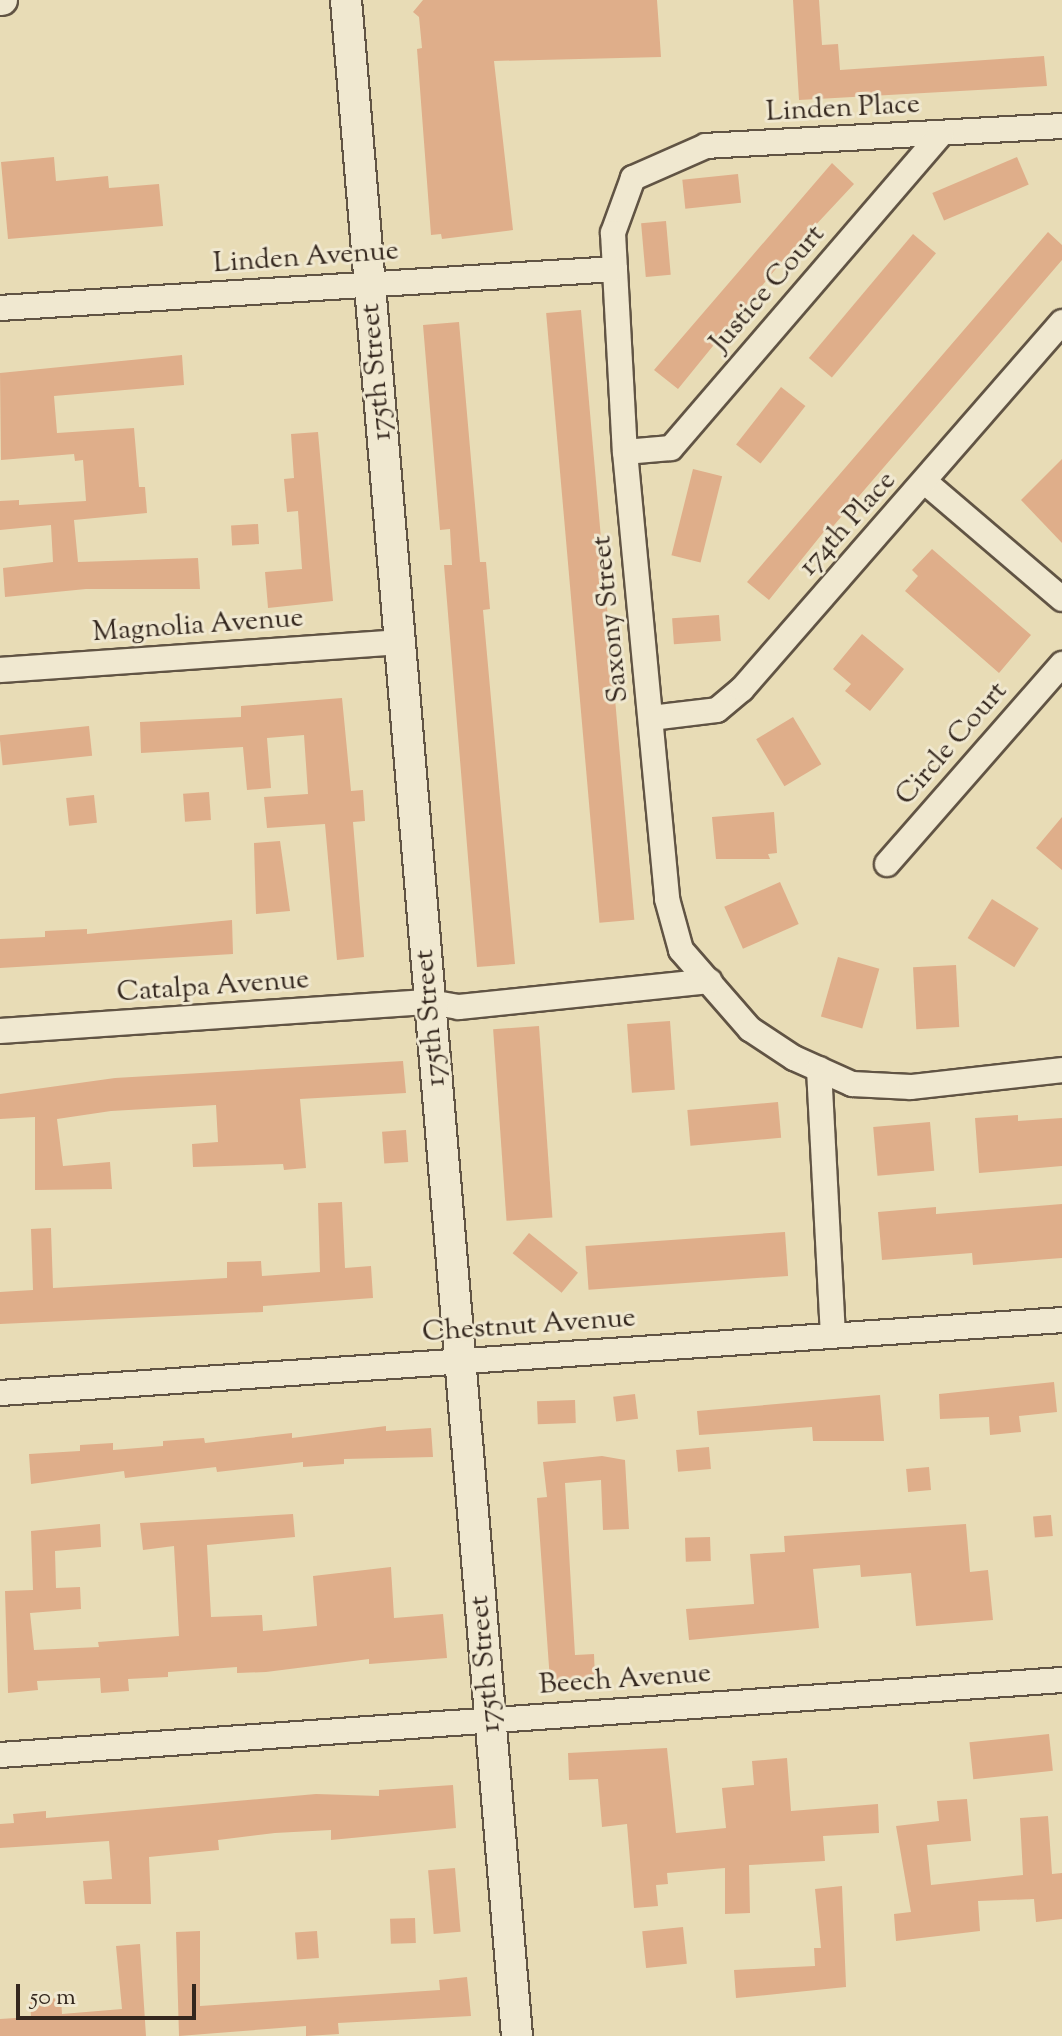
<!DOCTYPE html>
<style>
body{margin:0}
#map{position:relative;width:1062px;height:2036px;overflow:hidden;background:#e8dcb6;font-family:"Sorts Mill Goudy",serif}
div>[style]{position:absolute}
.building>*{inset:0;background:#dfae8a;transform-origin:0 0}
.roads{filter:drop-shadow(2px 0 #615444) drop-shadow(-2px 0 #615444) drop-shadow(0 2px #615444) drop-shadow(0 -2px #615444)}
.minor>*{height:24px;margin:-12px;padding:0 12px;transform-origin:12px;border-radius:12px;background:#f0e8d0}
.tertiary>*{height:30px;margin:-15px;padding:0 15px;transform-origin:15px;border-radius:15px;background:#f0e8d0}
span{translate:-50% -50%;white-space:nowrap;text-align:center;line-height:1.15;-webkit-text-stroke:6px #f0e8d0;paint-order:stroke}
.street-label{font-size:28px;color:#34271e}
.scale{position:absolute;left:16px;top:1984px;width:180px;height:36px;box-sizing:border-box;border:4px solid #34271e;border-top:0;padding-left:10px;font-size:24px;line-height:28px;white-space:nowrap;color:#34271e;-webkit-text-stroke:6px #f0e8d0;paint-order:stroke}
</style>
<div id="map">
<div class="building">
<i style="clip-path:polygon(423px 0,657px 0,661px 57px,494px 61px,513px 230px,442px 239px,441px 234px,431px 235px,417px 49px,422px 48px,419px 17px,413px 12px)"></i>
<i style="clip-path:polygon(793px 0,819px 0,822px 45px,838px 44px,840px 70px,1044px 56px,1047px 86px,799px 100px)"></i>
<i style="clip-path:polygon(54px 157px,56px 181px,108px 176px,109px 188px,159px 184px,163px 226px,8px 239px,1px 162px)"></i>
<i style="left:1017px;top:157px;width:30px;height:92px;rotate:67deg"></i>
<i style="clip-path:polygon(832px 163px,854px 184px,783px 260px,678px 389px,654px 370px)"></i>
<i style="left:738px;top:174px;width:29px;height:56px;rotate:84deg"></i>
<i style="left:666px;top:221px;width:54px;height:25px;rotate:85deg"></i>
<i style="clip-path:polygon(1048px 232px,1062px 245px,1062px 260px,829px 531px,826px 529px,769px 600px,747px 582px)"></i>
<i style="left:913px;top:234px;width:30px;height:162px;rotate:40deg"></i>
<i style="left:581px;top:310px;width:612px;height:35px;rotate:85deg"></i>
<i style="clip-path:polygon(459px 322px,480px 562px,486px 562px,490px 609px,483px 610px,515px 964px,477px 967px,444px 565px,452px 565px,450px 529px,440px 530px,423px 325px)"></i>
<i style="clip-path:polygon(182px 355px,184px 385px,54px 396px,57px 433px,134px 428px,139px 487px,145px 487px,147px 513px,74px 520px,78px 562px,198px 558px,200px 589px,86px 589px,5px 597px,3px 568px,53px 562px,51px 525px,0 530px,0 501px,19px 500px,19px 505px,86px 501px,83px 460px,75px 461px,74px 454px,1px 460px,0 373px)"></i>
<i style="left:781px;top:387px;width:31px;height:73px;rotate:38deg"></i>
<i style="clip-path:polygon(318px 432px,333px 601px,268px 608px,265px 572px,302px 569px,298px 511px,287px 512px,284px 479px,294px 478px,291px 434px)"></i>
<i style="clip-path:polygon(1062px 459px,1062px 543px,1021px 500px)"></i>
<i style="left:693px;top:469px;width:30px;height:89px;rotate:14deg"></i>
<i style="left:258px;top:524px;width:20px;height:27px;rotate:87deg"></i>
<i style="clip-path:polygon(932px 549px,1031px 635px,999px 673px,905px 591px,918px 576px,912px 570px)"></i>
<i style="left:719px;top:615px;width:26px;height:47px;rotate:86deg"></i>
<i style="clip-path:polygon(862px 634px,904px 669px,870px 711px,845px 691px,851px 684px,833px 669px)"></i>
<i style="clip-path:polygon(342px 698px,351px 791px,363px 790px,365px 821px,353px 822px,364px 957px,337px 960px,325px 824px,267px 828px,264px 797px,308px 794px,304px 735px,267px 738px,271px 788px,247px 790px,243px 747px,141px 753px,140px 722px,241px 717px,241px 706px)"></i>
<i style="left:793px;top:717px;width:55px;height:43px;rotate:59deg"></i>
<i style="left:89px;top:726px;width:30px;height:90px;rotate:84deg"></i>
<i style="left:209px;top:792px;width:28px;height:26px;rotate:86deg"></i>
<i style="left:94px;top:795px;width:28px;height:28px;rotate:84deg"></i>
<i style="clip-path:polygon(774px 812px,777px 853px,768px 854px,770px 859px,716px 859px,712px 817px)"></i>
<i style="clip-path:polygon(1062px 817px,1062px 870px,1036px 848px)"></i>
<i style="clip-path:polygon(280px 841px,290px 911px,256px 914px,254px 843px)"></i>
<i style="left:780px;top:882px;width:46px;height:61px;rotate:66deg"></i>
<i style="left:992px;top:899px;width:55px;height:46px;rotate:32deg"></i>
<i style="clip-path:polygon(232px 920px,233px 954px,0 968px,0 939px,45px 937px,45px 931px,87px 929px,87px 934px)"></i>
<i style="left:838px;top:957px;width:43px;height:62px;rotate:16deg"></i>
<i style="left:956px;top:965px;width:62px;height:43px;rotate:87deg"></i>
<i style="left:670px;top:1021px;width:69px;height:43px;rotate:86deg"></i>
<i style="left:539px;top:1026px;width:192px;height:46px;rotate:86deg"></i>
<i style="clip-path:polygon(403px 1061px,406px 1093px,300px 1099px,306px 1168px,284px 1170px,283px 1164px,193px 1167px,192px 1144px,218px 1142px,216px 1105px,111px 1111px,57px 1119px,63px 1166px,110px 1162px,112px 1189px,35px 1190px,35px 1117px,0 1119px,0 1094px,115px 1078px)"></i>
<i style="left:778px;top:1102px;width:36px;height:91px;rotate:85deg"></i>
<i style="clip-path:polygon(1018px 1115px,1018px 1121px,1062px 1118px,1062px 1166px,979px 1173px,975px 1118px)"></i>
<i style="left:930px;top:1122px;width:49px;height:57px;rotate:85deg"></i>
<i style="left:406px;top:1130px;width:32px;height:24px;rotate:86deg"></i>
<i style="clip-path:polygon(342px 1202px,345px 1268px,371px 1266px,373px 1298px,263px 1306px,263px 1312px,0 1324px,0 1292px,33px 1290px,31px 1229px,51px 1228px,53px 1288px,227px 1278px,227px 1262px,261px 1261px,262px 1276px,320px 1272px,318px 1203px)"></i>
<i style="clip-path:polygon(1062px 1204px,1062px 1258px,973px 1265px,972px 1253px,882px 1260px,878px 1212px,936px 1207px,936px 1214px)"></i>
<i style="left:785px;top:1232px;width:44px;height:200px;rotate:86deg"></i>
<i style="left:529px;top:1233px;width:63px;height:26px;rotate:39deg"></i>
<i style="clip-path:polygon(1054px 1382px,1057px 1412px,1019px 1416px,1021px 1432px,990px 1435px,989px 1417px,940px 1419px,939px 1394px)"></i>
<i style="left:635px;top:1394px;width:25px;height:22px;rotate:83deg"></i>
<i style="clip-path:polygon(880px 1395px,884px 1441px,813px 1441px,812px 1427px,699px 1435px,697px 1411px)"></i>
<i style="left:575px;top:1400px;width:23px;height:38px;rotate:88deg"></i>
<i style="clip-path:polygon(386px 1426px,386px 1431px,431px 1428px,433px 1457px,344px 1459px,344px 1464px,303px 1467px,303px 1462px,217px 1472px,216px 1467px,125px 1478px,124px 1471px,31px 1484px,29px 1454px,80px 1451px,80px 1445px,113px 1443px,113px 1450px,163px 1446px,163px 1441px,204px 1438px,205px 1443px,292px 1433px,292px 1438px)"></i>
<i style="left:709px;top:1447px;width:22px;height:33px;rotate:85deg"></i>
<i style="clip-path:polygon(602px 1456px,625px 1460px,629px 1529px,603px 1530px,601px 1480px,565px 1483px,575px 1655px,594px 1654px,595px 1679px,550px 1681px,537px 1498px,547px 1497px,543px 1462px)"></i>
<i style="left:929px;top:1467px;width:23px;height:23px;rotate:85deg"></i>
<i style="clip-path:polygon(293px 1514px,295px 1537px,207px 1545px,211px 1617px,262px 1615px,263px 1631px,317px 1626px,313px 1576px,391px 1567px,394px 1618px,443px 1614px,447px 1658px,369px 1664px,369px 1659px,266px 1672px,237px 1673px,237px 1667px,168px 1672px,168px 1677px,128px 1679px,129px 1691px,101px 1693px,100px 1678px,37px 1681px,38px 1690px,8px 1693px,5px 1591px,33px 1590px,31px 1531px,100px 1524px,101px 1547px,55px 1551px,56px 1588px,80px 1587px,81px 1609px,30px 1613px,34px 1650px,99px 1647px,98px 1642px,179px 1636px,174px 1546px,143px 1550px,140px 1523px)"></i>
<i style="left:1051px;top:1515px;width:21px;height:18px;rotate:85deg"></i>
<i style="clip-path:polygon(966px 1524px,970px 1572px,988px 1570px,993px 1620px,916px 1626px,911px 1573px,861px 1577px,860px 1565px,813px 1569px,819px 1628px,689px 1640px,686px 1609px,754px 1604px,750px 1554px,785px 1552px,784px 1536px)"></i>
<i style="left:710px;top:1537px;width:24px;height:25px;rotate:88deg"></i>
<i style="left:1049px;top:1734px;width:37px;height:80px;rotate:84deg"></i>
<i style="clip-path:polygon(667px 1748px,676px 1833px,726px 1828px,722px 1788px,754px 1785px,752px 1761px,787px 1758px,791px 1811px,878px 1804px,879px 1833px,823px 1836px,825px 1861px,749px 1865px,750px 1913px,725px 1914px,725px 1868px,667px 1873px,668px 1884px,656px 1885px,658px 1906px,634px 1908px,627px 1824px,602px 1827px,598px 1779px,569px 1780px,568px 1753px)"></i>
<i style="clip-path:polygon(453px 1785px,456px 1828px,331px 1840px,331px 1830px,275px 1833px,218px 1840px,219px 1850px,149px 1857px,151px 1904px,85px 1904px,83px 1881px,112px 1879px,109px 1841px,0 1848px,0 1824px,14px 1823px,13px 1814px,46px 1811px,46px 1818px,316px 1794px,379px 1796px,379px 1790px)"></i>
<i style="clip-path:polygon(967px 1799px,971px 1841px,927px 1845px,931px 1885px,1023px 1875px,1020px 1818px,1048px 1816px,1052px 1874px,1062px 1873px,1062px 1919px,1036px 1922px,1034px 1899px,978px 1901px,980px 1931px,896px 1941px,894px 1914px,911px 1912px,896px 1826px,939px 1821px,937px 1801px)"></i>
<i style="left:455px;top:1868px;width:64px;height:27px;rotate:85deg"></i>
<i style="clip-path:polygon(842px 1886px,846px 1987px,736px 1998px,734px 1970px,815px 1966px,814px 1948px,821px 1948px,815px 1889px)"></i>
<i style="left:415px;top:1918px;width:25px;height:25px;rotate:88deg"></i>
<i style="left:683px;top:1927px;width:37px;height:41px;rotate:84deg"></i>
<i style="clip-path:polygon(200px 1931px,200px 2006px,440px 1990px,439px 1980px,467px 1977px,471px 2016px,338px 2023px,339px 2034px,306px 2036px,306px 2026px,179px 2036px,176px 1932px)"></i>
<i style="left:317px;top:1931px;width:27px;height:22px;rotate:86deg"></i>
<i style="clip-path:polygon(140px 1944px,146px 2036px,0 2036px,0 2019px,31px 2017px,30px 2000px,61px 1998px,62px 2014px,122px 2009px,116px 1946px)"></i>
</div>
<div class="roads">
<div class="minor">
<i style="left:1062px;top:126px;width:357px;rotate:176.8deg"></i>
<i style="left:706px;top:146px;width:80px;rotate:156.3deg"></i>
<i style="left:633px;top:178px;width:59px;rotate:110deg"></i>
<i style="left:613px;top:233px;width:219px;rotate:86.9deg"></i>
<i style="left:625px;top:452px;width:449px;rotate:84.6deg"></i>
<i style="left:667px;top:899px;width:53px;rotate:74.6deg"></i>
<i style="left:681px;top:950px;width:105px;rotate:48.9deg"></i>
<i style="left:750px;top:1029px;width:53px;rotate:33.4deg"></i>
<i style="left:794px;top:1058px;width:64px;rotate:24.1deg"></i>
<i style="left:852px;top:1084px;width:59px;rotate:2.9deg"></i>
<i style="left:911px;top:1087px;width:152px;rotate:-6.4deg"></i>
<i style="left:0;top:308px;width:616px;rotate:-3.63deg"></i>
<i style="left:625px;top:452px;width:46px;rotate:-5deg"></i>
<i style="left:671px;top:448px;width:414px;rotate:-49.3deg"></i>
<i style="left:925px;top:482px;width:180px;rotate:40.5deg"></i>
<i style="left:0;top:670px;width:401px;rotate:-4deg"></i>
<i style="left:651px;top:718px;width:66px;rotate:-6.9deg"></i>
<i style="left:717px;top:710px;width:33px;rotate:-40deg"></i>
<i style="left:742px;top:689px;width:487px;rotate:-48.9deg"></i>
<i style="left:887px;top:864px;width:266px;rotate:-48.8deg"></i>
<i style="left:0;top:1031px;width:431px;rotate:-3.9deg"></i>
<i style="left:430px;top:1002px;width:29px;rotate:10deg"></i>
<i style="left:459px;top:1007px;width:252px;rotate:-5.9deg"></i>
<i style="left:819px;top:1069px;width:265px;rotate:87deg"></i>
<i style="left:0;top:1393px;width:1065px;rotate:-3.93deg"></i>
<i style="left:0;top:1755px;width:1065px;rotate:-4.04deg"></i>
</div>
<div class="tertiary">
<i style="left:0;top:0;width:2px"></i>
<i style="left:346px;top:0;width:2043px;rotate:85.2deg"></i>
</div>
</div>
<div class="street-label">
<span style="left:843px;top:109px;rotate:-3deg">Linden Place</span>
<span style="left:306px;top:258px;rotate:-4deg">Linden Avenue</span>
<span style="left:768px;top:289px;rotate:-49deg">Justice Court</span>
<span style="left:377px;top:372px;rotate:-95deg">175th Street</span>
<span style="left:848px;top:524px;rotate:-48deg">174th Place</span>
<span style="left:611px;top:619px;rotate:-96deg">Saxony Street</span>
<span style="left:198px;top:626px;rotate:-4deg">Magnolia Avenue</span>
<span style="left:952px;top:744px;rotate:-49deg">Circle Court</span>
<span style="left:213px;top:987px;rotate:-4deg">Catalpa Avenue</span>
<span style="left:431px;top:1018px;rotate:-95deg">175th Street</span>
<span style="left:529px;top:1326px;rotate:-4deg">Chestnut Avenue</span>
<span style="left:486px;top:1664px;rotate:-95deg">175th Street</span>
<span style="left:625px;top:1680px;rotate:-4deg">Beech Avenue</span>
</div>
<div class="scale">50 m</div>
</div>
